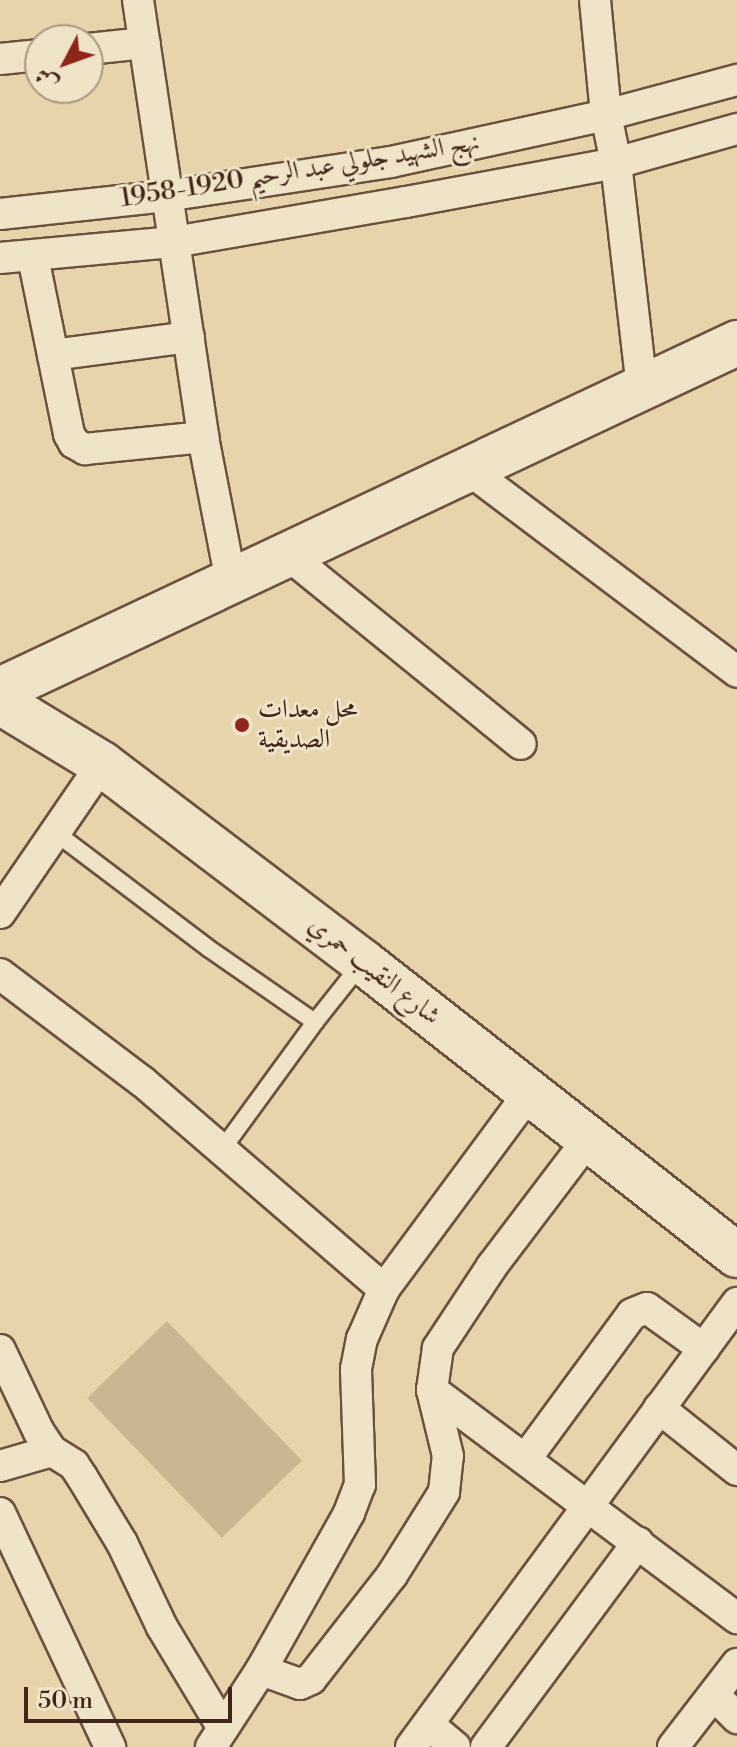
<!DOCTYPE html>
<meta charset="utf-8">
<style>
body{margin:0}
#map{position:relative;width:737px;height:1747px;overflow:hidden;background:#e7d4ab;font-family:"Libre Bodoni",Amiri,serif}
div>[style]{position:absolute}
.green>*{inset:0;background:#cbb692;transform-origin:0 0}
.roads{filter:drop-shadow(2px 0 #6b513e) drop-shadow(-2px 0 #6b513e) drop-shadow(0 2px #6b513e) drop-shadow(0 -2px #6b513e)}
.lane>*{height:16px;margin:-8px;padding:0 8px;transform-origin:8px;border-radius:8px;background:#efe3c8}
.street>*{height:30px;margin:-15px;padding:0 15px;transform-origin:15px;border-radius:15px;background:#efe3c8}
.secondary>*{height:44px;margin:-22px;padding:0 22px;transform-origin:22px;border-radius:22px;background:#efe3c8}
.dots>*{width:22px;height:22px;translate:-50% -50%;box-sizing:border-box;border:4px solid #efe3c8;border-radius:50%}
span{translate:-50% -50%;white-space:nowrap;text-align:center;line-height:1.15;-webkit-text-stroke:6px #efe3c8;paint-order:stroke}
.street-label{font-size:26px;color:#42251a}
.poi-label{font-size:26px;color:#42251a}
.left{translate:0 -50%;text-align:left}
.north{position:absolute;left:24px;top:24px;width:80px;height:80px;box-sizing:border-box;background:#efe3c8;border:2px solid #aa9782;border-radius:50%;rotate:229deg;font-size:22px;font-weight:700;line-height:32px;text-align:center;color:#42251a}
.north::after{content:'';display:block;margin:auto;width:28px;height:36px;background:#8f2418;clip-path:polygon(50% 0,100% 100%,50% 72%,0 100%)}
.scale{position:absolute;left:24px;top:1687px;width:208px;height:36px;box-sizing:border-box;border:4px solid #42251a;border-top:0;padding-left:10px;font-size:24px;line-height:28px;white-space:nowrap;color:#42251a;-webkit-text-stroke:6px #efe3c8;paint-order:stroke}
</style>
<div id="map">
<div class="green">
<i style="left:167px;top:1321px;width:194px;height:111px;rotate:46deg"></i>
</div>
<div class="roads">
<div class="lane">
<i style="left:56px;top:833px;width:191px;rotate:37.1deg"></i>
<i style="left:208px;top:948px;width:130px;rotate:34.7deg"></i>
<i style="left:315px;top:1022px;width:75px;rotate:-51.5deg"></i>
<i style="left:221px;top:1151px;width:160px;rotate:-53.9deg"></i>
</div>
<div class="street">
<i style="left:138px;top:0;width:442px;rotate:81.5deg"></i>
<i style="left:203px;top:437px;width:147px;rotate:79deg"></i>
<i style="left:595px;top:0;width:116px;rotate:84.5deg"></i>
<i style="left:606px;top:115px;width:49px;rotate:78.2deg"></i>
<i style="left:616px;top:163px;width:226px;rotate:83.4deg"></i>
<i style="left:88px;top:49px;width:57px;rotate:-6deg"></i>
<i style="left:0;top:59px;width:40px;rotate:-5.7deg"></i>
<i style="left:0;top:214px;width:167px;rotate:-6.2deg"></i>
<i style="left:166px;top:196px;width:228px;rotate:-8.6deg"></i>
<i style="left:391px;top:162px;width:220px;rotate:-12.3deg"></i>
<i style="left:606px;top:115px;width:136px;rotate:-15deg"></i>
<i style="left:33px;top:257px;width:181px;rotate:78.5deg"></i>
<i style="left:69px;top:434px;width:10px;rotate:61deg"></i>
<i style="left:74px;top:443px;width:13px;rotate:29deg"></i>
<i style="left:85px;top:449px;width:119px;rotate:-5.8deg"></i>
<i style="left:0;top:258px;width:175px;rotate:-5.3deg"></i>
<i style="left:174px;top:242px;width:235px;rotate:-9.8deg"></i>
<i style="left:406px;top:202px;width:214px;rotate:-10.5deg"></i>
<i style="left:616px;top:163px;width:126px;rotate:-15.7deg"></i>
<i style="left:53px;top:355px;width:137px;rotate:-7.5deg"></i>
<i style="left:468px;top:469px;width:337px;rotate:37deg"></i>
<i style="left:287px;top:554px;width:301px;rotate:39.1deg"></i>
<i style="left:0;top:913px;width:181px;rotate:-55.6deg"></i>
<i style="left:0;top:974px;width:179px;rotate:37.1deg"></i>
<i style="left:143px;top:1082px;width:318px;rotate:40.7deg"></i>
<i style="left:0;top:1350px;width:91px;rotate:64.6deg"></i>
<i style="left:39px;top:1432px;width:23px;rotate:56deg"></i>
<i style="left:52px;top:1451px;width:26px;rotate:32deg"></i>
<i style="left:74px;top:1465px;width:14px;rotate:56deg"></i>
<i style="left:82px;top:1477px;width:77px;rotate:58.8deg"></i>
<i style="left:122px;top:1543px;width:93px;rotate:64.5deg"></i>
<i style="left:162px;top:1627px;width:118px;rotate:58.9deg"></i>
<i style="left:432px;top:1390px;width:381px;rotate:36.8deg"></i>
<i style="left:659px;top:1408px;width:100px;rotate:38.5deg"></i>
<i style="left:527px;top:1457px;width:177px;rotate:-53.7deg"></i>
<i style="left:632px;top:1314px;width:16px;rotate:-22deg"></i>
<i style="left:647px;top:1308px;width:70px;rotate:35.7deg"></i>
<i style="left:0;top:1466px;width:54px;rotate:-16.1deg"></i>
<i style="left:0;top:1513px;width:259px;rotate:64.8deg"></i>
<i style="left:261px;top:1670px;width:41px;rotate:19.7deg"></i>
<i style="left:300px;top:1684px;width:12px;rotate:-24deg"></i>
<i style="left:311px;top:1679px;width:132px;rotate:-52.1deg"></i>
<i style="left:392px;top:1575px;width:98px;rotate:-57.9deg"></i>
<i style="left:444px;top:1492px;width:36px;rotate:-84deg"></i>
<i style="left:448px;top:1456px;width:68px;rotate:-103.6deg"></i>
<i style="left:432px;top:1390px;width:42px;rotate:-81.9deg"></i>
<i style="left:438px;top:1348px;width:98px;rotate:-56.6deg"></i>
<i style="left:492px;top:1266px;width:157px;rotate:-52.8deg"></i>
<i style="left:714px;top:1695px;width:33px;rotate:45deg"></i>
<i style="left:429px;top:1725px;width:34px;rotate:40deg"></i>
<i style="left:211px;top:1747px;width:92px;rotate:-57deg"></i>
<i style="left:261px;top:1670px;width:180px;rotate:-60.7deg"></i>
<i style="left:349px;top:1513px;width:30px;rotate:-69deg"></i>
<i style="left:360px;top:1485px;width:116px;rotate:-92deg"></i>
<i style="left:356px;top:1369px;width:31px;rotate:-79deg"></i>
<i style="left:362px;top:1339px;width:55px;rotate:-66.3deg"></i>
<i style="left:384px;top:1289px;width:244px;rotate:-53.5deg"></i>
<i style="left:411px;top:1747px;width:551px;rotate:-53.71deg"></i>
<i style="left:486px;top:1747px;width:255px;rotate:-53.4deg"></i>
<i style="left:673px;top:1747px;width:105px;rotate:-52.4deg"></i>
</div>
<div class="secondary">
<i style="left:0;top:690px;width:815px;rotate:-25.21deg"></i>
<i style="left:0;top:702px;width:119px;rotate:31.3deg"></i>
<i style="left:102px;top:764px;width:328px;rotate:37.2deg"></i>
<i style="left:363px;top:962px;width:475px;rotate:38.1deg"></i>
</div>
</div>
<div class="dots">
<i style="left:242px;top:725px;background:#8f2418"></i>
</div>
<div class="street-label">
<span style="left:300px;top:171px;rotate:-9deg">نهج الشهيد جلولي عبد الرحيم 1920-1958</span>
<span style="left:374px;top:971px;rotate:38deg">شارع النقيب حمري</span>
</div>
<div class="poi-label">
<span class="left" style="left:258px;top:725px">محل معدات<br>الصديقية</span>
</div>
<div class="north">ش</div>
<div class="scale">50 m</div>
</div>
